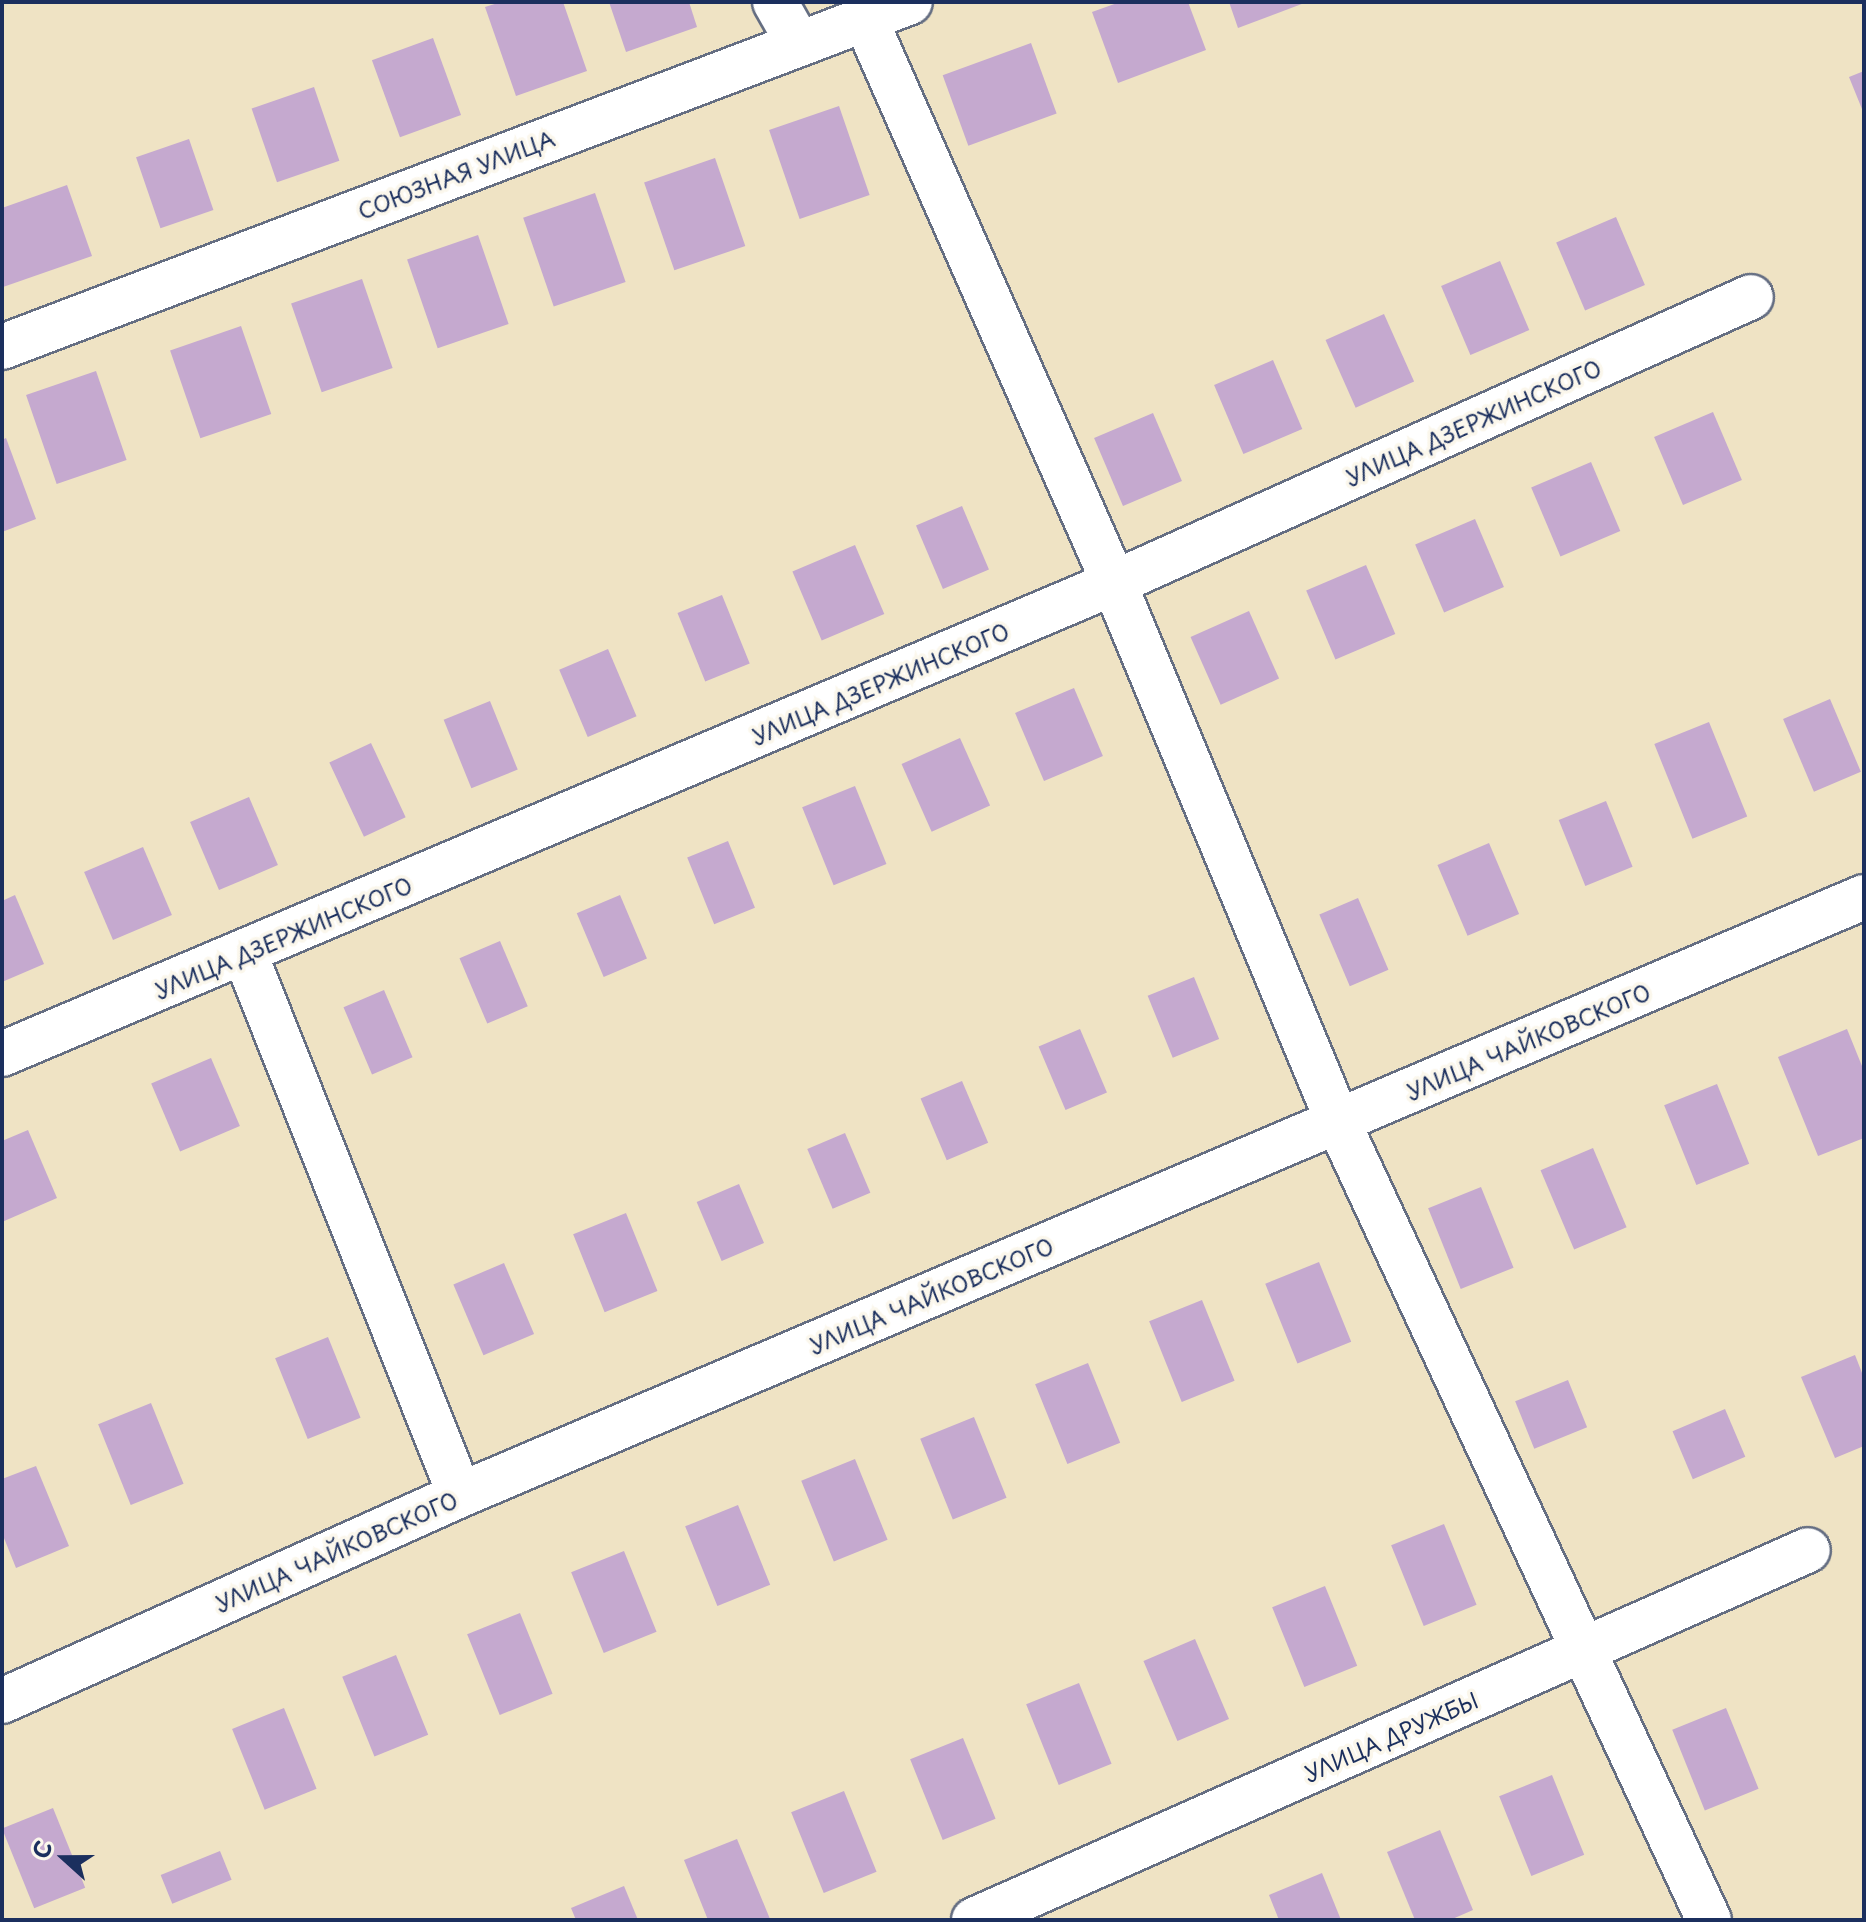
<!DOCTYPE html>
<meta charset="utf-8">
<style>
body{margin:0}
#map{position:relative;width:1866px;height:1922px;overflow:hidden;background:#efe3c4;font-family:"Playpen Sans",sans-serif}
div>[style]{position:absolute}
.building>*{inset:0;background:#c5a9cf;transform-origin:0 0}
.roads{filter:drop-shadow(2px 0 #656e82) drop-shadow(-2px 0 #656e82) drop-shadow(0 2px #656e82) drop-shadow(0 -2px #656e82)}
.street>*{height:44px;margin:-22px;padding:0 22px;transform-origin:22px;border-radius:22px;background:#fff}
span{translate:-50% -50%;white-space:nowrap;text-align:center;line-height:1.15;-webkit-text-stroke:7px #fbf7ec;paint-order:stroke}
.street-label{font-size:22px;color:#1b2f5e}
.frame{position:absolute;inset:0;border:4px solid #1b2f5e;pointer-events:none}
.north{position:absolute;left:24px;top:1818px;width:80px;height:80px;-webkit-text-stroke:6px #fbf7ec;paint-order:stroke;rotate:291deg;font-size:22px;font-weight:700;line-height:32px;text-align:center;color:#1b2f5e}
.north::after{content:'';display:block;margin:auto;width:28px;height:36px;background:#1b2f5e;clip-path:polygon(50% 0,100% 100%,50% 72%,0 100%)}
</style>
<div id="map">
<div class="building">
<i style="clip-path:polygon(501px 2px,563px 2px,587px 71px,516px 96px,485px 7px)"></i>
<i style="clip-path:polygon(609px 2px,689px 2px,697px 27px,626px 52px)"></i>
<i style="clip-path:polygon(1120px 2px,1188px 2px,1206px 50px,1118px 83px,1092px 12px)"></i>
<i style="clip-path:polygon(1229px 2px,1307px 2px,1238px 28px)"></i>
<i style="left:433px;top:38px;width:82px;height:65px;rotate:70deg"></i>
<i style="left:1031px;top:43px;width:75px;height:94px;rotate:70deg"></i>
<i style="clip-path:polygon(1864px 71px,1864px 114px,1849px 77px)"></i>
<i style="left:314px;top:87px;width:78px;height:66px;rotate:71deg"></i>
<i style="left:839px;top:106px;width:94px;height:74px;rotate:71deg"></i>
<i style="left:189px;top:139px;width:75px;height:56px;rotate:71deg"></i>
<i style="left:715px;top:158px;width:93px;height:75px;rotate:71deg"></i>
<i style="clip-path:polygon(67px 185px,92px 256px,3px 287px,2px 208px)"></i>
<i style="left:595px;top:193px;width:94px;height:76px;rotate:71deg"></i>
<i style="left:1616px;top:217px;width:74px;height:65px;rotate:67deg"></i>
<i style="left:478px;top:235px;width:94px;height:75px;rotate:71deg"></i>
<i style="left:1500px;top:261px;width:75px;height:64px;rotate:67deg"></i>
<i style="left:362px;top:279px;width:94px;height:75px;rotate:71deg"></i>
<i style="left:1384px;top:314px;width:74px;height:64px;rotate:66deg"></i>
<i style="left:241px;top:326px;width:93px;height:75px;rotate:71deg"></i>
<i style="left:1273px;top:360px;width:75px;height:64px;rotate:67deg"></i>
<i style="left:96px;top:371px;width:94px;height:74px;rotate:71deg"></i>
<i style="left:1713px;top:412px;width:74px;height:64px;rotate:67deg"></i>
<i style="left:1153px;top:413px;width:74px;height:64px;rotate:67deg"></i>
<i style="clip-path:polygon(6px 438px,36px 519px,2px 532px,2px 440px)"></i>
<i style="left:1591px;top:462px;width:75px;height:65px;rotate:67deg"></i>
<i style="left:962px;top:506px;width:69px;height:50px;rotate:67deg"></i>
<i style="left:1475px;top:519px;width:74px;height:65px;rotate:67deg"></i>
<i style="left:855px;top:545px;width:75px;height:68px;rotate:67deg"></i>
<i style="left:1366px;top:565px;width:75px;height:65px;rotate:67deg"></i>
<i style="left:722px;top:595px;width:74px;height:48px;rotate:68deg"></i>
<i style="left:1249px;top:611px;width:74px;height:64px;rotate:66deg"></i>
<i style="left:608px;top:649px;width:73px;height:53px;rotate:67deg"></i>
<i style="left:1074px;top:688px;width:74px;height:64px;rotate:67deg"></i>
<i style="left:1830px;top:699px;width:79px;height:51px;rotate:67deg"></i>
<i style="left:490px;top:701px;width:74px;height:50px;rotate:68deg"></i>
<i style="left:1709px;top:722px;width:102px;height:59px;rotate:68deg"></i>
<i style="left:960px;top:738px;width:74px;height:64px;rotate:66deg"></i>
<i style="left:371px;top:743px;width:82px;height:46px;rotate:65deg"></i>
<i style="left:855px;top:786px;width:84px;height:57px;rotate:68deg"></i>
<i style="left:249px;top:797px;width:74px;height:64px;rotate:67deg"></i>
<i style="left:1606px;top:801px;width:71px;height:51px;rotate:68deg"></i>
<i style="left:728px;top:841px;width:72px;height:44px;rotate:68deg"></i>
<i style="left:1489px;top:843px;width:77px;height:56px;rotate:67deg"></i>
<i style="left:143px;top:847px;width:74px;height:64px;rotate:67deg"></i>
<i style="clip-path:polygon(15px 895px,44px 964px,2px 982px,2px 901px)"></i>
<i style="left:620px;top:895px;width:69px;height:47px;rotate:67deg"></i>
<i style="left:1358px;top:898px;width:78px;height:42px;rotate:67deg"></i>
<i style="left:500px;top:941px;width:71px;height:44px;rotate:67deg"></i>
<i style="left:1194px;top:977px;width:67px;height:50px;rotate:68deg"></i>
<i style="left:384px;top:990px;width:73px;height:44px;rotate:67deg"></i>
<i style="left:1080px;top:1029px;width:69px;height:45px;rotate:67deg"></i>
<i style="clip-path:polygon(1847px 1029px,1864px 1071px,1864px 1138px,1818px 1156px,1778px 1057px)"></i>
<i style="left:211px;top:1058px;width:74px;height:65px;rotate:67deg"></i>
<i style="left:962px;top:1081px;width:67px;height:45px;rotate:67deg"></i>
<i style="left:1717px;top:1084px;width:86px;height:57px;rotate:68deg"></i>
<i style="clip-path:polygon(28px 1130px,57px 1198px,2px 1222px,2px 1141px)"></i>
<i style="left:845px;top:1133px;width:65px;height:41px;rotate:67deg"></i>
<i style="left:1593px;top:1148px;width:86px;height:57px;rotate:67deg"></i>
<i style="left:739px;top:1184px;width:64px;height:46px;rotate:67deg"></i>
<i style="left:1481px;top:1187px;width:87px;height:57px;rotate:68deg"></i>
<i style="left:626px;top:1213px;width:84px;height:57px;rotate:68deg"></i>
<i style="left:1319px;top:1262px;width:86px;height:58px;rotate:68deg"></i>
<i style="left:504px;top:1263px;width:77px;height:55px;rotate:67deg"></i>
<i style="left:1202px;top:1300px;width:87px;height:57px;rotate:68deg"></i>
<i style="left:328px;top:1337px;width:87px;height:57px;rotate:68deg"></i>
<i style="clip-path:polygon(1855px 1355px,1864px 1378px,1864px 1446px,1835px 1458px,1801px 1377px)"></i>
<i style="left:1088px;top:1363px;width:86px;height:57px;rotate:68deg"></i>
<i style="left:1568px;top:1380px;width:51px;height:57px;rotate:68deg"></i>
<i style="left:151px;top:1403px;width:87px;height:57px;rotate:68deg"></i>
<i style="left:1725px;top:1409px;width:52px;height:57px;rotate:67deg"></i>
<i style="left:974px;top:1417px;width:87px;height:58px;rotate:68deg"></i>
<i style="left:855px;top:1459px;width:87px;height:58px;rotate:68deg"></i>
<i style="clip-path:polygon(36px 1466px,69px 1546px,16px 1568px,2px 1533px,2px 1479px)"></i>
<i style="left:738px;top:1505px;width:86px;height:57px;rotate:68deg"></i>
<i style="left:1444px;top:1524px;width:87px;height:57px;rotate:68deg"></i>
<i style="left:624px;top:1551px;width:87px;height:57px;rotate:68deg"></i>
<i style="left:1325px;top:1586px;width:86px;height:57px;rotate:68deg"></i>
<i style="left:520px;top:1613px;width:87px;height:57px;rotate:68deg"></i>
<i style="left:1195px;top:1639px;width:87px;height:56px;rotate:67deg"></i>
<i style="left:396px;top:1655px;width:86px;height:58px;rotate:68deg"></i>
<i style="left:1079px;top:1683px;width:87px;height:57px;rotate:68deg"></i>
<i style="left:284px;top:1708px;width:87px;height:56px;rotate:68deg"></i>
<i style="left:1726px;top:1708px;width:87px;height:58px;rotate:68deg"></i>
<i style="left:963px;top:1738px;width:87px;height:57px;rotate:68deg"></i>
<i style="left:1552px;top:1775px;width:86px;height:57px;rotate:68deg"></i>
<i style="left:844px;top:1791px;width:87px;height:57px;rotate:68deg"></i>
<i style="left:53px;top:1808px;width:86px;height:55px;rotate:68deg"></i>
<i style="clip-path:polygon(1440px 1830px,1473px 1910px,1450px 1920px,1415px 1920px,1387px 1852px)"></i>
<i style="clip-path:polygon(737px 1839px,770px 1919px,767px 1920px,708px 1920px,684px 1860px)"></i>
<i style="left:220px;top:1851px;width:31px;height:64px;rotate:68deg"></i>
<i style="clip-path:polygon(1322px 1873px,1341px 1920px,1279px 1920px,1269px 1895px)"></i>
<i style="clip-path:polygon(624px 1886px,638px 1920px,576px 1920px,571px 1908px)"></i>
</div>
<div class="roads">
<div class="street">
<i style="left:775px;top:2px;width:48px;rotate:60.3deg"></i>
<i style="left:866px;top:21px;width:614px;rotate:66.19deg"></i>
<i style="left:1114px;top:583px;width:584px;rotate:67.43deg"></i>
<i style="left:1338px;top:1122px;width:880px;rotate:65.07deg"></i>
<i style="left:2px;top:347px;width:971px;rotate:-20.8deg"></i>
<i style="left:245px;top:954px;width:582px;rotate:68.33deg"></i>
<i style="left:2px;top:1054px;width:1208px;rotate:-22.96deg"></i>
<i style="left:1114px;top:583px;width:698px;rotate:-24.18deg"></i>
<i style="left:2px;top:1701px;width:502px;rotate:-24.22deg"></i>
<i style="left:460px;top:1495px;width:1526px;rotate:-23.07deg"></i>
<i style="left:974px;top:1920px;width:912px;rotate:-23.92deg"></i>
</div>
</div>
<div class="street-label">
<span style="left:456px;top:174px;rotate:-21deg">СОЮЗНАЯ УЛИЦА</span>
<span style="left:1473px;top:422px;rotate:-24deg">УЛИЦА ДЗЕРЖИНСКОГО</span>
<span style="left:880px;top:683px;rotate:-23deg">УЛИЦА ДЗЕРЖИНСКОГО</span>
<span style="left:283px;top:937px;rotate:-23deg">УЛИЦА ДЗЕРЖИНСКОГО</span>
<span style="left:1528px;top:1041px;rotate:-23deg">УЛИЦА ЧАЙКОВСКОГО</span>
<span style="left:931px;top:1295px;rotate:-23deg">УЛИЦА ЧАЙКОВСКОГО</span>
<span style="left:336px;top:1551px;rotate:-24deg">УЛИЦА ЧАЙКОВСКОГО</span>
<span style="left:1391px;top:1736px;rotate:-24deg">УЛИЦА ДРУЖБЫ</span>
</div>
<div class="frame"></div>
<div class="north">С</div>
</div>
